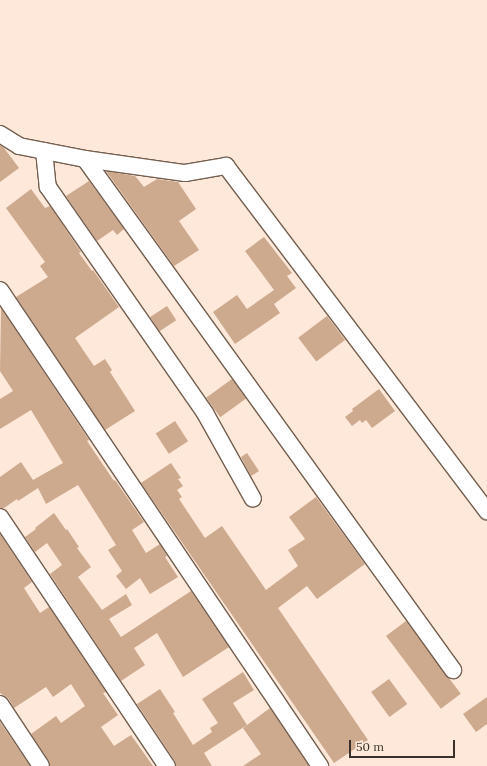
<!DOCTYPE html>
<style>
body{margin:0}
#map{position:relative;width:487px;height:766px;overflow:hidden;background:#fde8d9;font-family:Lora,serif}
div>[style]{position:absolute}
.building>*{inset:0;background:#cda98e;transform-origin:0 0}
.roads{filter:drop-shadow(1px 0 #755f4f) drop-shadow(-1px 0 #755f4f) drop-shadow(0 1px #755f4f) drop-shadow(0 -1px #755f4f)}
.minor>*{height:16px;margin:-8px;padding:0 8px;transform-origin:8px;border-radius:8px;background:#fff}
span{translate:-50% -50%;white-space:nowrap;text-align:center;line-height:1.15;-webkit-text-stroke:3px #fde8d9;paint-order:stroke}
.scale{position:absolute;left:349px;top:740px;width:106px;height:18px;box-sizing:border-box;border:2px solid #3a3029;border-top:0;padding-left:5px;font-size:12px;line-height:14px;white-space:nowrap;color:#3a3029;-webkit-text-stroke:3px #fde8d9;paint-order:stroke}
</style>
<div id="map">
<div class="building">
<i style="clip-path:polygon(0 145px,4px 148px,19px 168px,0 182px)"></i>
<i style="clip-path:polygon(106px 171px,135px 176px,144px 187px,157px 179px,178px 182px,196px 209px,179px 221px,199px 250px,174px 266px)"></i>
<i style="clip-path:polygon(89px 181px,124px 229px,117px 235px,113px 230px,97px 241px,66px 196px)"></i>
<i style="clip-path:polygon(31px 189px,45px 208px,50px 206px,81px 252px,79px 253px,92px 271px,93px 270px,119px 307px,75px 338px,94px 366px,105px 359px,112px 370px,110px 372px,135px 411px,105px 430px,16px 297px,48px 277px,40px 266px,45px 262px,6px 208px)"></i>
<i style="clip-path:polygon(264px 237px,292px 273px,287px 276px,296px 288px,274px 304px,280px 313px,235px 344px,213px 312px,237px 295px,247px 309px,274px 290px,245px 251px)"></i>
<i style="left:167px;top:306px;width:17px;height:20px;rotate:57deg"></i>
<i style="clip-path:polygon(1px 308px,89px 440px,87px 441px,114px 481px,115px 480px,144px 522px,132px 530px,146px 553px,160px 544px,167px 556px,165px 557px,178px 577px,150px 594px,140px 578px,126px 589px,116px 576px,122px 571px,108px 550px,116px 545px,78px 485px,46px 504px,38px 488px,18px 501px,17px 499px,4px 508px,0 508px,0 477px,21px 462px,33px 480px,63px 463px,31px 410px,0 429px,0 399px,13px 391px,0 371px)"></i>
<i style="left:327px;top:316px;width:30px;height:36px;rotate:53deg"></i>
<i style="left:232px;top:379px;width:24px;height:32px;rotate:54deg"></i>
<i style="clip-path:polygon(379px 389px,395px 411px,372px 428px,366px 420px,362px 423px,360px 420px,352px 426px,345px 417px,353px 411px,352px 409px)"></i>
<i style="left:175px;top:421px;width:24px;height:23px;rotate:57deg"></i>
<i style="clip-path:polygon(247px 453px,259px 471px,251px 476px,241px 457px)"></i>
<i style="clip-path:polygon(171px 463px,181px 478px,178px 479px,183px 486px,177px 490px,182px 497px,179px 499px,205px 538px,222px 526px,266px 590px,298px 566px,288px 550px,305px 539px,289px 517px,316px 497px,365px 564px,317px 599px,307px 586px,278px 608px,368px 740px,334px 763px,141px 483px)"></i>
<i style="clip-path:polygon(54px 513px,66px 530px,67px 529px,79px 547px,77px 548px,91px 567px,78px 577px,102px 610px,126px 594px,132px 605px,109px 619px,121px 637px,191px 591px,229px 647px,183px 677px,157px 633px,134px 648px,145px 665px,121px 681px,50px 574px,62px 565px,47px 543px,35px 552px,25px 537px,36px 529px,35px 528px)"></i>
<i style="clip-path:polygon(0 534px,32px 582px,24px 588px,40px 613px,49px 607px,106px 692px,103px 693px,118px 715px,101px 727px,114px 746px,131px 735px,153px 766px,50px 766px,49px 761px,31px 734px,56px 716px,61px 723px,85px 706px,71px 684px,53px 697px,46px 687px,14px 708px,8px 698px,0 693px)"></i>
<i style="left:406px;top:621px;width:91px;height:25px;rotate:53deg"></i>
<i style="clip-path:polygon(243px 672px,254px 690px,233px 703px,247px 725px,204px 753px,212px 766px,176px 766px,175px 761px,137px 704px,160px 689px,175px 712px,173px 713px,193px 745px,212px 732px,210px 728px,218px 723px,202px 699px)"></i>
<i style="left:389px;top:679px;width:31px;height:22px;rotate:54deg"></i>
<i style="clip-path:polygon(487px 697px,487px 724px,476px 732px,463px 714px)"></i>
<i style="clip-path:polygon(270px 708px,309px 766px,243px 766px,261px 754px,243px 728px)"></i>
<i style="clip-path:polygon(0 722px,13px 741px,30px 766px,0 766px)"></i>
</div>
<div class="roads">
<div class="minor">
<i style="left:0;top:134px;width:22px;rotate:32deg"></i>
<i style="left:19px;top:146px;width:67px;rotate:11.1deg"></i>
<i style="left:85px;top:159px;width:101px;rotate:8deg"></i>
<i style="left:185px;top:173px;width:42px;rotate:-9.7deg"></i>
<i style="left:226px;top:166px;width:433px;rotate:52.9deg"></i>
<i style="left:44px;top:151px;width:36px;rotate:84deg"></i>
<i style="left:48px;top:187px;width:275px;rotate:55.2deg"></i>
<i style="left:205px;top:413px;width:98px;rotate:60.8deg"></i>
<i style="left:85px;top:159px;width:630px;rotate:54.24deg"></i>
<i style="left:0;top:290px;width:574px;rotate:56.09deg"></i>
<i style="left:0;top:517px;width:300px;rotate:56.2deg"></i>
<i style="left:0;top:704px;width:74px;rotate:56.5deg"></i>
</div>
</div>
<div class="scale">50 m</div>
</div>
